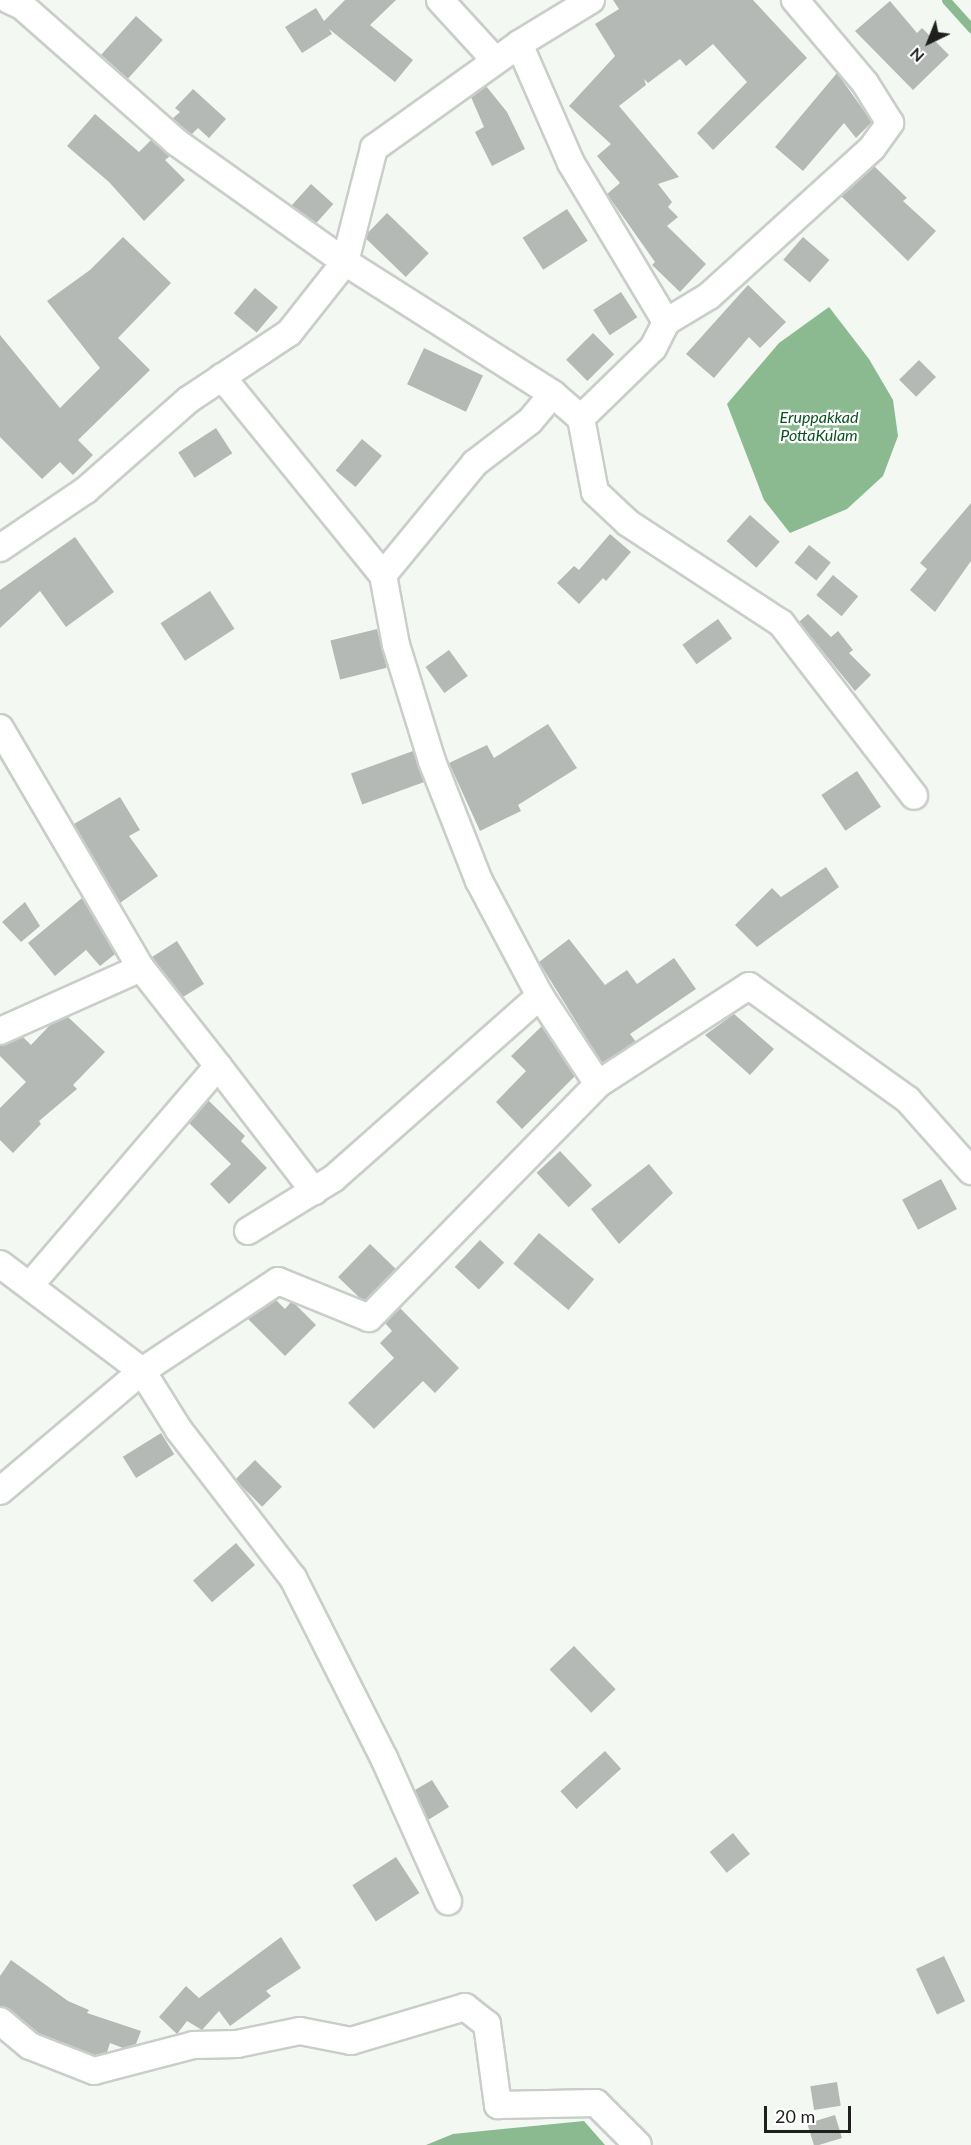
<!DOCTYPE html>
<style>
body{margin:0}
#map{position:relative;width:971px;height:2145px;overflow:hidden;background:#f3f8f3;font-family:Lato,sans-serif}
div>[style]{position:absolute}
.water>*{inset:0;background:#8bba90}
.stream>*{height:9px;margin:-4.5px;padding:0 4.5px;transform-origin:4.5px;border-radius:4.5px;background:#8bba90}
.building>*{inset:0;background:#b4b9b5;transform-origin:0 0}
.roads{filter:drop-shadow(2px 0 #c9cec9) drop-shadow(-2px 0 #c9cec9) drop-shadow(0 2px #c9cec9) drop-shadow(0 -2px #c9cec9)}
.street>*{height:26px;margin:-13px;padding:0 13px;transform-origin:13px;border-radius:13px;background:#fff}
span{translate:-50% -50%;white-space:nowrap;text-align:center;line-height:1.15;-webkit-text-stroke:4.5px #fff;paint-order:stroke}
.water-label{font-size:16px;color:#07521d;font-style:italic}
.north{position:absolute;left:899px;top:12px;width:60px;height:60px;-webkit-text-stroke:4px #fff;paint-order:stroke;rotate:223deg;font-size:16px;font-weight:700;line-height:24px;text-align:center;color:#1e1f1e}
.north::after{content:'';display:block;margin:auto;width:21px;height:27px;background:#1e1f1e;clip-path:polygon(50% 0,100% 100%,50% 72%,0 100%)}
.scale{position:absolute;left:764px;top:2106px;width:87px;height:27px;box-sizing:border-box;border:3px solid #1e1f1e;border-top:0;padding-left:8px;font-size:18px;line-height:21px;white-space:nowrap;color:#1e1f1e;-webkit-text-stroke:4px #fff;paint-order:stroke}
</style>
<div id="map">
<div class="water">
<i style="clip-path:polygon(829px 307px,869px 359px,893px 400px,898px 436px,883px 476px,847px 509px,790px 533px,764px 500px,727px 404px,779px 343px)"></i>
<i style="clip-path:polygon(584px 2121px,605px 2145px,426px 2145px,453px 2134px)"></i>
</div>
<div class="stream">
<i style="left:946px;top:0;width:38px;rotate:48deg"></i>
</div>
<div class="building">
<i style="clip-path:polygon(345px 0,396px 0,370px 25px,413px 60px,395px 82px,329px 29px,332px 34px,302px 53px,285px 27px,316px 8px,324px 21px)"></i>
<i style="clip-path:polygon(613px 0,753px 0,807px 58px,713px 150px,697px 133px,747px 82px,713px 44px,686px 66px,680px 59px,648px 83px,644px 79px,646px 85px,619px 106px,679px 177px,658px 184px,672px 202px,668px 207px,678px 217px,667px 226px,706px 264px,680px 292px,652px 265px,655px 262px,607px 194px,620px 183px,597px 156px,611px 144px,569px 106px,615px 56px,595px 24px,619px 9px)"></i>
<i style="clip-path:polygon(890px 1px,917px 33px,922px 28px,949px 55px,913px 90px,855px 31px)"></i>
<i style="left:136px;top:16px;width:36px;height:52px;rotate:42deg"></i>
<i style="clip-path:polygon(837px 73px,872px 122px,856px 138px,844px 123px,803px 171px,775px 147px)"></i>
<i style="clip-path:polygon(486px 86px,507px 112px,525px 149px,492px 166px,475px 132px,484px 127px,471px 97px)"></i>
<i style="clip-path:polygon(193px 89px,226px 119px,209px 138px,198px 128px,191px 135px,172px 119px,180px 112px,175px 108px)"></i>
<i style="clip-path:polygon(95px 114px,139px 152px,151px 140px,170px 156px,165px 160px,185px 180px,144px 221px,109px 182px,67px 146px)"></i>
<i style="clip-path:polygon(874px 166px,907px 198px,903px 201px,936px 231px,908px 261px,841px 196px)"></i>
<i style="left:311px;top:184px;width:30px;height:29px;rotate:42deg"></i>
<i style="left:567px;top:209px;width:38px;height:53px;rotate:57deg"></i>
<i style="left:387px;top:213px;width:58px;height:33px;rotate:44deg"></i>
<i style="clip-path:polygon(123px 237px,171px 283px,118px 338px,150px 370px,78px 440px,93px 455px,73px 475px,60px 462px,42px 479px,0 437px,0 335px,60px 408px,100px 368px,47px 301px,90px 270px)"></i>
<i style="left:803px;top:237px;width:35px;height:30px;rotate:41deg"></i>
<i style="clip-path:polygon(748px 285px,786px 322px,760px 348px,749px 337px,714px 378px,686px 354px)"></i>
<i style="left:255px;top:288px;width:30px;height:33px;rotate:40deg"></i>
<i style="left:621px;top:292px;width:30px;height:33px;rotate:57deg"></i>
<i style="left:593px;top:333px;width:30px;height:38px;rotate:45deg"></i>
<i style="left:424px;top:348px;width:65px;height:40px;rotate:25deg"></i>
<i style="left:919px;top:360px;width:24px;height:28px;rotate:45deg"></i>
<i style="left:216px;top:428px;width:30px;height:45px;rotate:57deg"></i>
<i style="left:362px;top:439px;width:26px;height:41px;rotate:40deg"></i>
<i style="clip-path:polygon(971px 503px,971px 561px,935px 612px,910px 590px,927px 569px,920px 563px)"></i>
<i style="left:750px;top:515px;width:40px;height:35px;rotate:42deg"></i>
<i style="clip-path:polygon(610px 534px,631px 552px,606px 581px,603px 578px,579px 604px,557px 583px,574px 566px,579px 570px)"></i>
<i style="clip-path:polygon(75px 537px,114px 592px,66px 627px,40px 591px,0 628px,0 590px)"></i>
<i style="left:809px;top:545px;width:28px;height:23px;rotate:39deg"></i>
<i style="left:833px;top:575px;width:33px;height:26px;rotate:40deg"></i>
<i style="left:210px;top:591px;width:45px;height:59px;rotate:57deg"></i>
<i style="clip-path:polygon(808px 614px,831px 637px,838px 631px,853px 650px,849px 653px,871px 675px,855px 691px,799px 622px)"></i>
<i style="left:718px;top:619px;width:24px;height:44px;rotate:54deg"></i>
<i style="left:377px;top:629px;width:40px;height:48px;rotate:76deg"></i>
<i style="left:449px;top:650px;width:32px;height:29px;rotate:54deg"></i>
<i style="clip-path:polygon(548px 724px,577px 768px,518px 805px,521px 811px,480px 831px,449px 763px,487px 745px,494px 758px)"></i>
<i style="left:413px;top:751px;width:33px;height:66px;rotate:70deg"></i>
<i style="left:857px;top:771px;width:43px;height:43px;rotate:56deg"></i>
<i style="clip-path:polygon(120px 797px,140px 830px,129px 836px,158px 876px,120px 903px,74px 824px)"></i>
<i style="clip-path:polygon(826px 867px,839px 887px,757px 947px,735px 925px,772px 888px,781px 897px)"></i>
<i style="clip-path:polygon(82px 898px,115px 954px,100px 966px,86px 950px,55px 976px,28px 943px)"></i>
<i style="clip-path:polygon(25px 902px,40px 926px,21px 942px,2px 922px)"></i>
<i style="clip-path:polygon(569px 939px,605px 985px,627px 970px,637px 984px,674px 958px,696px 989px,630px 1034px,636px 1042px,602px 1063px,539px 962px)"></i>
<i style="clip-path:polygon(177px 941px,204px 984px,183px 997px,152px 957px)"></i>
<i style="clip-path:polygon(734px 1014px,774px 1049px,750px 1075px,705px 1035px)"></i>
<i style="clip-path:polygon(68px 1017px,105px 1052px,73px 1085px,77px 1089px,39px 1121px,41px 1124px,13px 1153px,0 1140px,0 1108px,26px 1082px,0 1056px,0 1046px,23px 1037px,31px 1045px,50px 1025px)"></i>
<i style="clip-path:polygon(542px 1026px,575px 1076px,522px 1129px,496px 1102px,526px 1071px,511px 1056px)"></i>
<i style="clip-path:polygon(208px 1100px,245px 1136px,241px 1141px,267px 1168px,229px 1204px,210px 1184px,231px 1164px,189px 1123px)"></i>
<i style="left:560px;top:1151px;width:47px;height:32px;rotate:47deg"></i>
<i style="clip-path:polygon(649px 1164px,673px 1193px,619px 1244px,591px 1209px)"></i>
<i style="left:941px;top:1179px;width:34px;height:44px;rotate:62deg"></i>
<i style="left:539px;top:1233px;width:72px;height:40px;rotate:40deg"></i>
<i style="left:480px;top:1240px;width:33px;height:37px;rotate:43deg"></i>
<i style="left:370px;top:1244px;width:36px;height:46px;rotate:44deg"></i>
<i style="clip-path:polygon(276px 1300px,285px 1309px,291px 1302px,296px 1305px,316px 1325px,285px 1356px,248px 1319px)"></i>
<i style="clip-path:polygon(400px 1308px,459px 1368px,435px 1393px,423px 1381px,374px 1429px,348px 1403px,394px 1358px,380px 1343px,392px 1331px,385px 1323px)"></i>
<i style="left:161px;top:1433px;width:25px;height:45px;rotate:58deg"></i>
<i style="left:255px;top:1460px;width:38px;height:28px;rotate:45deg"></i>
<i style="left:236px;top:1543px;width:29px;height:57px;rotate:49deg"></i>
<i style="left:574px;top:1646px;width:60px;height:34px;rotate:46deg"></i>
<i style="left:605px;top:1751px;width:24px;height:60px;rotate:48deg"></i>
<i style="clip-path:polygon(432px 1780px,449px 1807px,428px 1820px,415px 1790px)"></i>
<i style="left:733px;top:1833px;width:27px;height:30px;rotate:51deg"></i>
<i style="left:396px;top:1857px;width:43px;height:52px;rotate:57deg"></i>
<i style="clip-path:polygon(281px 1937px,301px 1968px,266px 1991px,271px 1996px,230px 2026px,219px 2011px,202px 2030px,187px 2021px,177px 2034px,159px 2017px,186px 1986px,199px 1998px)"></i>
<i style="left:944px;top:1956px;width:50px;height:31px;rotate:65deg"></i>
<i style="clip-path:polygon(11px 1960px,68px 2001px,89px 2010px,87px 2013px,141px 2031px,136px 2044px,123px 2048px,110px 2043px,107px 2052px,95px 2055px,38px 2033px,0 2006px,0 1976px)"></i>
<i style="left:837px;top:2082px;width:24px;height:27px;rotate:81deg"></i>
<i style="left:835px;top:2115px;width:24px;height:29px;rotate:73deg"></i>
</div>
<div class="roads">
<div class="street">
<i style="left:9px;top:0;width:14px;rotate:25deg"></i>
<i style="left:22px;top:6px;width:205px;rotate:41.4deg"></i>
<i style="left:176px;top:142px;width:207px;rotate:35.4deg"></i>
<i style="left:345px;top:262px;width:246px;rotate:32.4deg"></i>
<i style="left:440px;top:0;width:80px;rotate:47.5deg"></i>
<i style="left:591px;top:0;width:84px;rotate:148.6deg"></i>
<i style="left:519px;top:44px;width:130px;rotate:66.4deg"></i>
<i style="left:571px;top:163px;width:185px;rotate:59.1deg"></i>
<i style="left:222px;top:377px;width:255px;rotate:50.9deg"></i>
<i style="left:581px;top:418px;width:75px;rotate:79.3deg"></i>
<i style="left:595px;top:492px;width:45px;rotate:43.2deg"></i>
<i style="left:628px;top:523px;width:183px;rotate:33.2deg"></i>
<i style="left:781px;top:623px;width:218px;rotate:52.4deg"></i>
<i style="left:0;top:548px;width:104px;rotate:-34deg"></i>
<i style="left:86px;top:490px;width:136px;rotate:-41.4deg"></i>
<i style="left:188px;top:400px;width:121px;rotate:-33.6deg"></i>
<i style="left:289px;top:333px;width:90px;rotate:-51.7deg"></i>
<i style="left:345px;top:262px;width:118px;rotate:-75.7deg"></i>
<i style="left:374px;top:148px;width:178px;rotate:-35.6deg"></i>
<i style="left:0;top:728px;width:278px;rotate:59.6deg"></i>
<i style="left:540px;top:996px;width:105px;rotate:56.6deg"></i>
<i style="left:0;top:1031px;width:154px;rotate:-24.1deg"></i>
<i style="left:141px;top:968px;width:125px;rotate:51.8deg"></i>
<i style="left:218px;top:1066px;width:287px;rotate:130.6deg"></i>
<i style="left:218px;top:1066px;width:158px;rotate:52.5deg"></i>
<i style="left:248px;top:1231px;width:101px;rotate:-31.6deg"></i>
<i style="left:334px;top:1178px;width:275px;rotate:-41.5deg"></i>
<i style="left:540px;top:996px;width:130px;rotate:-117.9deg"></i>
<i style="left:479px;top:881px;width:129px;rotate:-111.4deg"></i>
<i style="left:432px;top:761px;width:121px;rotate:-107.2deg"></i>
<i style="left:396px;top:645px;width:71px;rotate:-100.5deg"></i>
<i style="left:383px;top:575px;width:145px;rotate:-50.6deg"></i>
<i style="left:475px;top:463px;width:69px;rotate:-37.4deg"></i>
<i style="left:530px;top:421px;width:35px;rotate:-50deg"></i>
<i style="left:553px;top:394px;width:37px;rotate:41deg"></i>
<i style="left:581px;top:418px;width:100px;rotate:-44.2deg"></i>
<i style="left:653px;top:348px;width:29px;rotate:-63deg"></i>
<i style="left:666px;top:322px;width:50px;rotate:-31.2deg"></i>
<i style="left:709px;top:296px;width:220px;rotate:-42.2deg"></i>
<i style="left:872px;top:148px;width:31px;rotate:-54deg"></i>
<i style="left:890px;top:123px;width:47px;rotate:-122deg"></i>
<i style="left:865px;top:83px;width:109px;rotate:-130.1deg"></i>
<i style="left:0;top:1264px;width:178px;rotate:37deg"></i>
<i style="left:142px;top:1371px;width:70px;rotate:57.9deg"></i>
<i style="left:179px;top:1430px;width:187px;rotate:52.4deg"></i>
<i style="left:293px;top:1578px;width:202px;rotate:63.2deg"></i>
<i style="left:384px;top:1758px;width:157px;rotate:65.9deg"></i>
<i style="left:0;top:1491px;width:186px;rotate:-40.2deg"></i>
<i style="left:142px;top:1371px;width:163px;rotate:-33.5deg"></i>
<i style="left:278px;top:1281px;width:98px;rotate:22.1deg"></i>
<i style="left:369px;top:1318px;width:327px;rotate:-45.6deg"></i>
<i style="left:598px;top:1084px;width:180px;rotate:-33deg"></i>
<i style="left:749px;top:986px;width:196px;rotate:35.6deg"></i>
<i style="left:908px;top:1100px;width:95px;rotate:48.4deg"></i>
<i style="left:0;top:2021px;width:39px;rotate:40deg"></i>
<i style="left:30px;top:2046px;width:69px;rotate:21.3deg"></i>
<i style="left:94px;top:2071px;width:103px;rotate:-14.6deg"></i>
<i style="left:194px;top:2045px;width:43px;rotate:-1.3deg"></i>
<i style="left:237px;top:2044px;width:64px;rotate:-11.7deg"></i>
<i style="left:300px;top:2031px;width:52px;rotate:11.1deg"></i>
<i style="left:351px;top:2041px;width:119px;rotate:-16.6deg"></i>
<i style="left:465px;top:2007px;width:28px;rotate:38deg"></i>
<i style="left:487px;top:2024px;width:82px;rotate:82.3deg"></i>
<i style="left:498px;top:2105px;width:98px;rotate:-1.2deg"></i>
<i style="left:596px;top:2103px;width:59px;rotate:45deg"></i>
</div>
</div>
<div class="water-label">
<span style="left:819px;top:426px">Eruppakkad<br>PottaKulam</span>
</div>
<div class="north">N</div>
<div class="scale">20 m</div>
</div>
